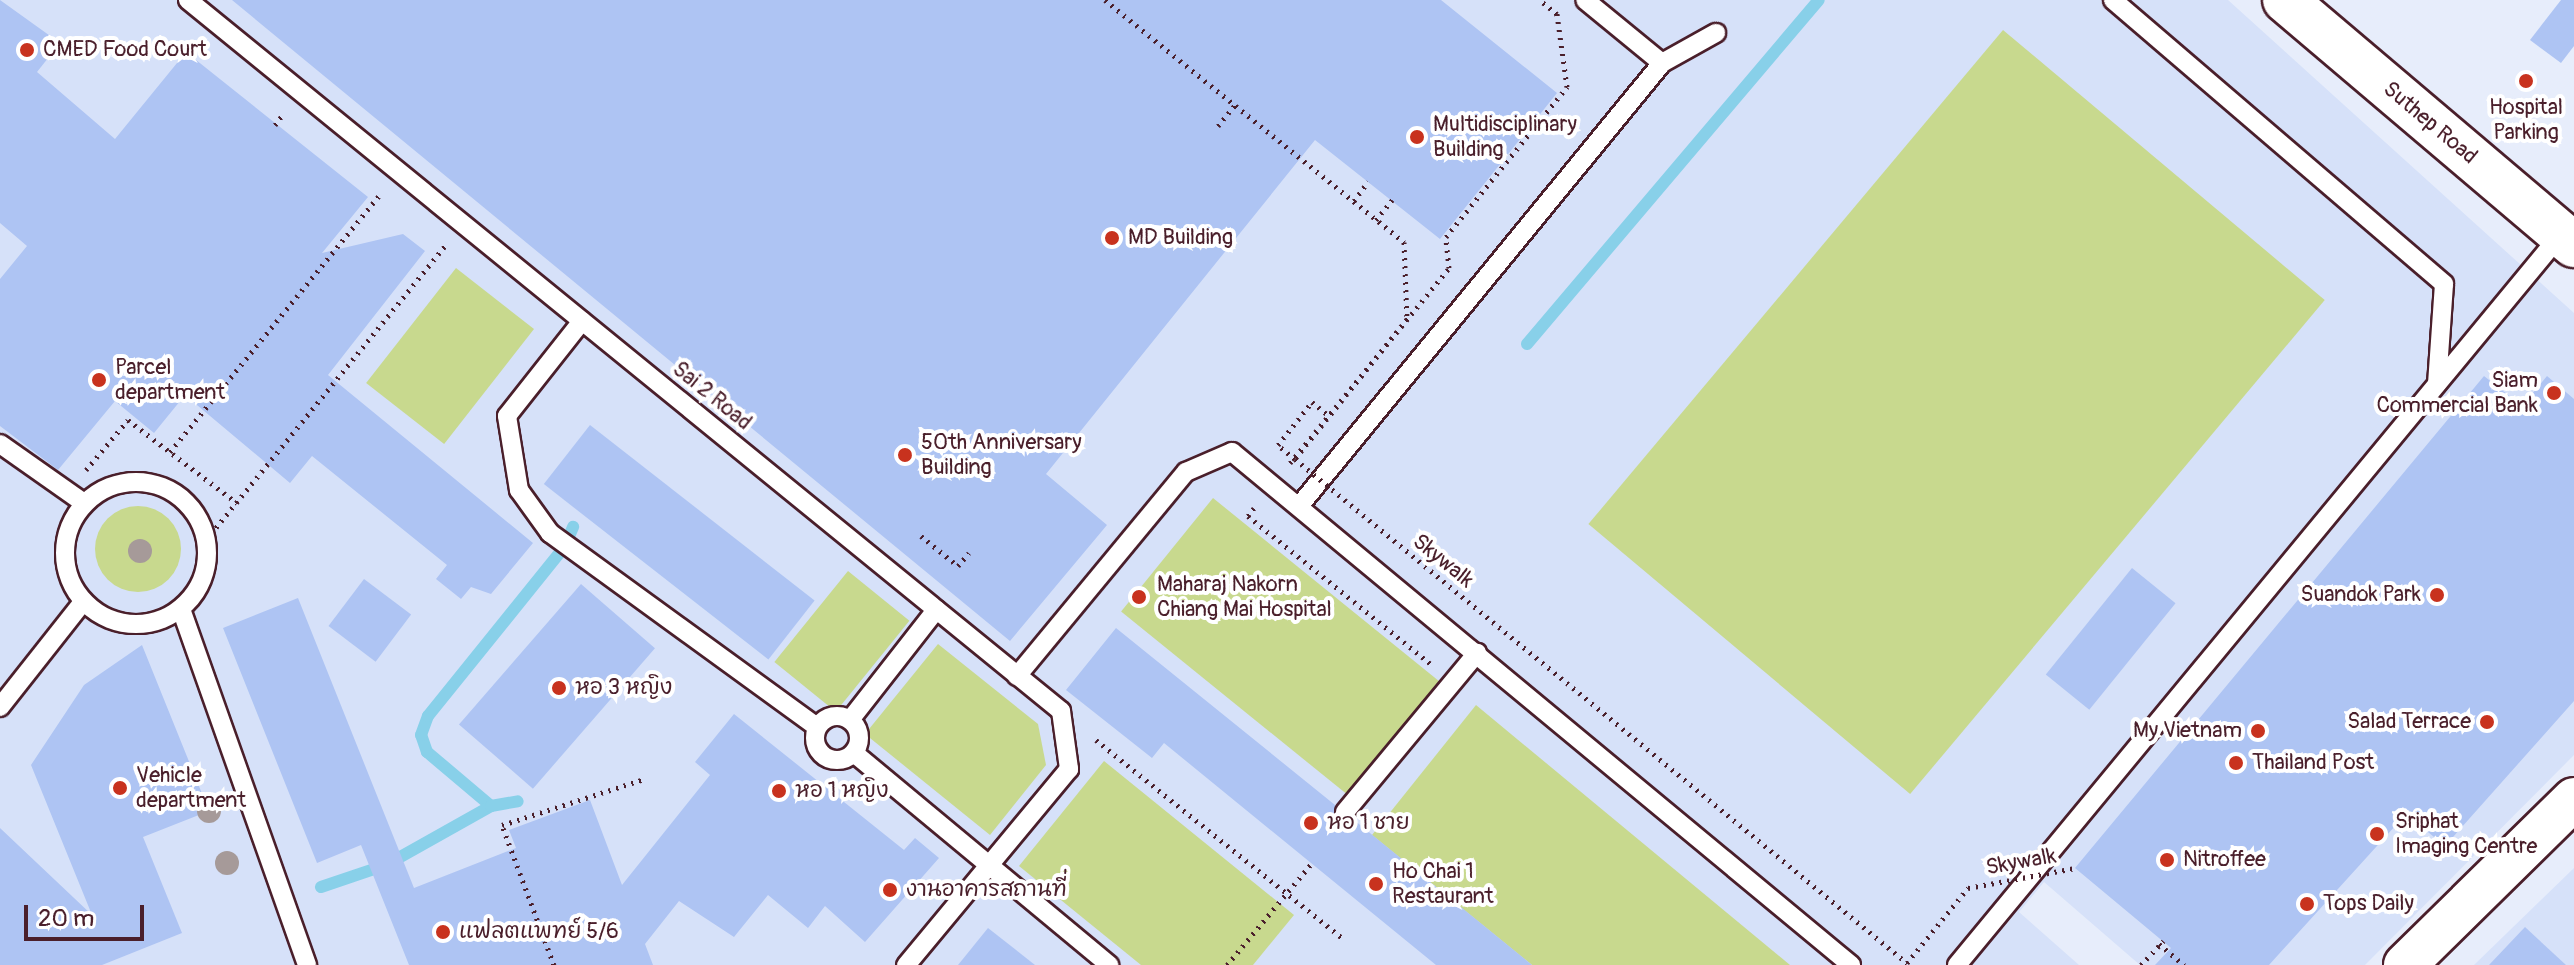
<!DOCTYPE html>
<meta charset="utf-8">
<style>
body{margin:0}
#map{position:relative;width:2574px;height:965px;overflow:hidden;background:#e7edfb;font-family:Pangolin,"Playpen Sans Thai",sans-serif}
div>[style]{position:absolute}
.built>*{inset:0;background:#d6e1f9}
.green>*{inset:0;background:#c8d98e;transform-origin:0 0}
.round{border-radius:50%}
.stream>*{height:12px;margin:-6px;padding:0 6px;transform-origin:6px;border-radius:6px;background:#88d0e9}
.building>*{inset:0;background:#aec4f3;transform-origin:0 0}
.path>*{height:5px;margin-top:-2.5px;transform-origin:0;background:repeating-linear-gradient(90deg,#4a1f2b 0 2px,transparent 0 8px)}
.roads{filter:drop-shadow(2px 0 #4a1f2b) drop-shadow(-2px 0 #4a1f2b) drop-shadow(0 2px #4a1f2b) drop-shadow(0 -2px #4a1f2b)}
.service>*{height:18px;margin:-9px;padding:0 9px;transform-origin:9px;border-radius:9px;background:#fff}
.service>.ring{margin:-9px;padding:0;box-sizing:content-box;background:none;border:18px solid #fff;border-radius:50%}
.tertiary>*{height:42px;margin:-21px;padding:0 21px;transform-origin:21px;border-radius:21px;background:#fff}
.secondary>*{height:44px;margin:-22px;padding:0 22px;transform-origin:22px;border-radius:22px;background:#fff}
.path-bridge>*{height:5px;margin-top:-2.5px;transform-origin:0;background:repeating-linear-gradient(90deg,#4a1f2b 0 2px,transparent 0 8px)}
.trees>*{width:24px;height:24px;margin:-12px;border-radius:50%;background:#a69a99}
.dots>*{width:22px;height:22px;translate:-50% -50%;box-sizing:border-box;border:4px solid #fff;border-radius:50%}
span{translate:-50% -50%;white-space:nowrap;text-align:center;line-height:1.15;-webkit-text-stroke:8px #fff;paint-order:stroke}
.poi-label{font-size:22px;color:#4a1f2b}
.left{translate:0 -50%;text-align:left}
.right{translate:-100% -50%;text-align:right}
.street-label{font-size:22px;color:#4a1f2b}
.scale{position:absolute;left:24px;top:905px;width:120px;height:36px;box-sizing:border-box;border:4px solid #4a1f2b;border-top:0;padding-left:10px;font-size:24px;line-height:28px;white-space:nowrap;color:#4a1f2b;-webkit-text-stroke:6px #fff;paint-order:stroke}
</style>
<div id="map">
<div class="built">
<i style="clip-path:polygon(0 0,2228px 0,2574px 313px,2574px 755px,2365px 965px,2140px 965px,2044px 882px,2019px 912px,2079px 965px,0 965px)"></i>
<i style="clip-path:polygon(2574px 868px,2574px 965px,2474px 965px)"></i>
</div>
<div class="green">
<i style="left:2003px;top:30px;width:420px;height:645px;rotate:40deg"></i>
<i style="left:456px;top:268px;width:99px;height:146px;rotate:38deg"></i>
<i style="left:1213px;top:498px;width:293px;height:146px;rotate:39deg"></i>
<i class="round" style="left:95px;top:506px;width:86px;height:86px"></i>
<i style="left:848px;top:571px;width:79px;height:117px;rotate:39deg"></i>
<i style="clip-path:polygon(938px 644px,1038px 724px,1046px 765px,990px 835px,865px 734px)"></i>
<i style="clip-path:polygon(1476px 705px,1790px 965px,1532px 965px,1372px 835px)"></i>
<i style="clip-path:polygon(1104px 761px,1294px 915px,1253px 965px,1141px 965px,1019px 866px)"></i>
</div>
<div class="stream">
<i style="left:1527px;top:344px;width:451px;rotate:-49.7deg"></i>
<i style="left:491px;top:806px;width:84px;rotate:-139.8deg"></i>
<i style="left:427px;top:752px;width:18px;rotate:-109deg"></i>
<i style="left:421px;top:735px;width:20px;rotate:-70deg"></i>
<i style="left:428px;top:716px;width:218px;rotate:-51.1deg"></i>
<i style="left:565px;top:546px;width:21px;rotate:-67deg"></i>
<i style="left:321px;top:887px;width:69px;rotate:-18.7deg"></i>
<i style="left:386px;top:865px;width:120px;rotate:-29.3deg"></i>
<i style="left:491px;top:806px;width:27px;rotate:-10deg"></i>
</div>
<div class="building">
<i style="clip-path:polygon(0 0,60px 43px,37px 72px,115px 139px,186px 52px,368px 197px,322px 253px,403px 234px,425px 251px,328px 375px,533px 543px,491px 594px,471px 587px,461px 599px,436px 579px,447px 565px,312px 456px,290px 483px,185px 395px,154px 433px,115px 401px,58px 470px,0 426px,0 279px,27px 246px,0 223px)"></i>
<i style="clip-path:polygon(232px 0,1441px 0,1557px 93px,1440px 239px,1315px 140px,1046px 474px,1107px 525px,1010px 641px)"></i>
<i style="clip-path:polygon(2561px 0,2574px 0,2574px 46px,2561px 63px,2530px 40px)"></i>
<i style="clip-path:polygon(2484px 376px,2522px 406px,2547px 376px,2574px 399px,2574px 701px,2445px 846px,2406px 814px,2269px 965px,2155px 965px,2171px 948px,2075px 868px)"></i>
<i style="left:590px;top:425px;width:285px;height:75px;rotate:38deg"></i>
<i style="left:2132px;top:568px;width:56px;height:137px;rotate:39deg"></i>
<i style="left:364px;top:579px;width:59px;height:59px;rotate:37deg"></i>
<i style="left:581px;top:584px;width:98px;height:186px;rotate:41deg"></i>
<i style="clip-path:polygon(298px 598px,414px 888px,516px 848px,509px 830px,590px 800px,622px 885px,710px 775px,695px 762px,734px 714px,904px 850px,915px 838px,939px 858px,865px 942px,825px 906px,808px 928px,768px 895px,734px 937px,679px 901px,645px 944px,653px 965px,409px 965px,361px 845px,317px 863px,223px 628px)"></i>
<i style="clip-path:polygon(1116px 628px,1335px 805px,1338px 822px,1354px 820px,1532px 965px,1436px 965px,1164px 743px,1152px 758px,1066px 690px)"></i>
<i style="clip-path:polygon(142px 645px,209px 811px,143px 837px,182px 933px,102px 965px,0 965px,0 828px,92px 915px,31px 765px,84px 685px)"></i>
<i style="clip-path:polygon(2525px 927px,2566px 965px,2489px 965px)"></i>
<i style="clip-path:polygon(988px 928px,1035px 965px,958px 965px)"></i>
</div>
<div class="path">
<i style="left:275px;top:125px;width:15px;rotate:-53deg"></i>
<i style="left:1218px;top:126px;width:27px;rotate:-51deg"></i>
<i style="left:1354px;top:201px;width:24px;rotate:-54deg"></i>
<i style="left:1376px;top:220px;width:26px;rotate:-51deg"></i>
<i style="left:170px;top:452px;width:335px;rotate:-50.8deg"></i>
<i style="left:1295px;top:459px;width:22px;rotate:-141deg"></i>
<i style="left:1278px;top:445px;width:55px;rotate:-51.7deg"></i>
<i style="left:1312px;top:402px;width:22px;rotate:39deg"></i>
<i style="left:1290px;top:463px;width:252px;rotate:-50.8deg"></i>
<i style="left:1449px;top:268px;width:31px;rotate:-96deg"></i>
<i style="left:1446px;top:237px;width:193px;rotate:-51.1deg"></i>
<i style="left:1567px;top:87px;width:74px;rotate:-97.8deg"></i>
<i style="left:1557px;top:14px;width:22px;rotate:-141deg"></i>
<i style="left:86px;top:470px;width:65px;rotate:-50deg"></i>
<i style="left:128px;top:420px;width:137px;rotate:37.3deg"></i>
<i style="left:1254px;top:508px;width:10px;rotate:127deg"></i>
<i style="left:1248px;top:516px;width:237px;rotate:39deg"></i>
<i style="left:921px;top:536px;width:48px;rotate:39deg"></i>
<i style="left:958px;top:566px;width:17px;rotate:-50deg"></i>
<i style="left:206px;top:540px;width:379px;rotate:-50.9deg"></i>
<i style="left:1096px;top:740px;width:316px;rotate:38.8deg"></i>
<i style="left:2159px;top:944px;width:33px;rotate:40deg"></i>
<i style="left:554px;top:965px;width:149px;rotate:-110.4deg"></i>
<i style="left:502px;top:825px;width:149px;rotate:-17.9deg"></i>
<i style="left:1227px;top:965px;width:133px;rotate:-50.2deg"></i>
<i style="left:2141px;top:965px;width:33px;rotate:-47deg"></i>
</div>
<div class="roads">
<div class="service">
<i style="left:188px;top:0;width:1126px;rotate:39.16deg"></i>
<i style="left:1061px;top:711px;width:59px;rotate:82.1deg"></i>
<i style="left:1069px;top:769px;width:255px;rotate:129.7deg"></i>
<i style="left:2113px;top:0;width:436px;rotate:40.6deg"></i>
<i style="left:2444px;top:284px;width:100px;rotate:94deg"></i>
<i style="left:1662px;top:63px;width:62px;rotate:-29.1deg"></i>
<i style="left:582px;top:321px;width:121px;rotate:128.3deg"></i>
<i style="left:507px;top:416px;width:75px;rotate:80.8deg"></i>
<i style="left:519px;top:490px;width:53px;rotate:54.2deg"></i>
<i style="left:550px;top:533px;width:330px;rotate:36deg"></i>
<i style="left:0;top:444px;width:103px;rotate:35.1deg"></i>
<i class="ring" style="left:65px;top:482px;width:124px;height:124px"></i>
<i style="left:1300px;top:505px;width:571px;rotate:-50.68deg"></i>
<i style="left:1662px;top:63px;width:99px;rotate:-140.7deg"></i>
<i style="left:181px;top:609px;width:378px;rotate:70.5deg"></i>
<i style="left:1017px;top:676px;width:265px;rotate:-50.4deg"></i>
<i style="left:1186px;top:472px;width:50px;rotate:-23.5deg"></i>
<i style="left:1232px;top:452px;width:804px;rotate:39.65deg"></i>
<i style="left:0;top:707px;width:134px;rotate:-51.7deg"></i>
<i class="ring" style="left:815px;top:716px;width:26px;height:26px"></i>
<i style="left:850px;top:720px;width:140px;rotate:-52deg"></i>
<i style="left:854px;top:753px;width:332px;rotate:39.7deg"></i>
<i style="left:1345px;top:812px;width:207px;rotate:-50.3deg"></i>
<i style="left:1957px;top:965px;width:948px;rotate:-50.43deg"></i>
</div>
<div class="tertiary">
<i style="left:2405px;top:965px;width:237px;rotate:-44.5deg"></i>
</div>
<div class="secondary">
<i style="left:2285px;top:0;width:379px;rotate:40.3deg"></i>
</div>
</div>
<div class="path-bridge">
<i style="left:1105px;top:0;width:385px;rotate:39deg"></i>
<i style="left:1404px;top:242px;width:77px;rotate:87.8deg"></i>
<i style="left:1407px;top:319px;width:179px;rotate:128.7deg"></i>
<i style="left:1295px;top:459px;width:793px;rotate:39.47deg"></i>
<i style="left:1907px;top:963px;width:97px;rotate:-50.9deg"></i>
<i style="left:1968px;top:888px;width:109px;rotate:-10.6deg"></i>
</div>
<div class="trees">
<i style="left:140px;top:551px"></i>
<i style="left:209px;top:811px"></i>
<i style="left:227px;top:863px"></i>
</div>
<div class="dots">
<i style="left:27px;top:50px;background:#c8321e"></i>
<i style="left:2526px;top:81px;background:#c8321e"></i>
<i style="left:1417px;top:137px;background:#c8321e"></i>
<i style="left:1112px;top:238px;background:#c8321e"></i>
<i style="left:99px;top:380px;background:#c8321e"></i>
<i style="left:2554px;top:393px;background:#c8321e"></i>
<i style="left:905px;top:455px;background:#c8321e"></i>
<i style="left:2437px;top:595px;background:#c8321e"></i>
<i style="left:1139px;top:597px;background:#c8321e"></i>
<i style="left:559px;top:688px;background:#c8321e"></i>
<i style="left:2487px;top:722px;background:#c8321e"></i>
<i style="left:2258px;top:731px;background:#c8321e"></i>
<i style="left:2236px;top:763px;background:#c8321e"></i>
<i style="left:120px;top:788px;background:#c8321e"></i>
<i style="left:779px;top:791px;background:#c8321e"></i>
<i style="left:1311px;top:823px;background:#c8321e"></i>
<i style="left:2377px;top:834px;background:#c8321e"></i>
<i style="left:2167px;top:860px;background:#c8321e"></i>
<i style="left:1376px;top:884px;background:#c8321e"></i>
<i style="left:890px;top:890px;background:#c8321e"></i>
<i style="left:2307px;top:904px;background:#c8321e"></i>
<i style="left:443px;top:932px;background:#c8321e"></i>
</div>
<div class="poi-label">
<span class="left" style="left:43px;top:50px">CMED Food Court</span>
<span style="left:2526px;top:120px">Hospital<br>Parking</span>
<span class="left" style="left:1433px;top:137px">Multidisciplinary<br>Building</span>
<span class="left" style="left:1128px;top:238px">MD Building</span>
<span class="left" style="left:115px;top:380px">Parcel<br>department</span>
<span class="right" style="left:2538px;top:393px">Siam<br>Commercial Bank</span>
<span class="left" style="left:921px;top:455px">50th Anniversary<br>Building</span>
<span class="left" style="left:1157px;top:597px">Maharaj Nakorn<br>Chiang Mai Hospital</span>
<span class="right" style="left:2421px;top:595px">Suandok Park</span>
<span class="left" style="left:575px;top:688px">หอ 3 หญิง</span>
<span class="right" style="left:2471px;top:722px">Salad Terrace</span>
<span class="right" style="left:2242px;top:731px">My Vietnam</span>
<span class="left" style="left:2252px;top:763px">Thailand Post</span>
<span class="left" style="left:136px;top:788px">Vehicle<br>department</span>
<span class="left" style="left:795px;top:791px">หอ 1 หญิง</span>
<span class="left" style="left:2395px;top:834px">Sriphat<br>Imaging Centre</span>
<span class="left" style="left:1327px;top:823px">หอ 1 ชาย</span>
<span class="left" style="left:2183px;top:860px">Nitroffee</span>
<span class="left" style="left:1392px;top:884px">Ho Chai 1<br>Restaurant</span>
<span class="left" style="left:906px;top:890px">งานอาคารสถานที่</span>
<span class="left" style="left:2323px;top:904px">Tops Daily</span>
<span class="left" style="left:459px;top:932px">แฟลตแพทย์ 5/6</span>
</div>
<div class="street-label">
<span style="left:2430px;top:123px;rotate:40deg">Suthep Road</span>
<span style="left:712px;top:396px;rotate:39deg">Sai 2 Road</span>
<span style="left:1443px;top:561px;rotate:39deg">Skywalk</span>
<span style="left:2021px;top:862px;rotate:-10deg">Skywalk</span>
</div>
<div class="scale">20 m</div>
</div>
